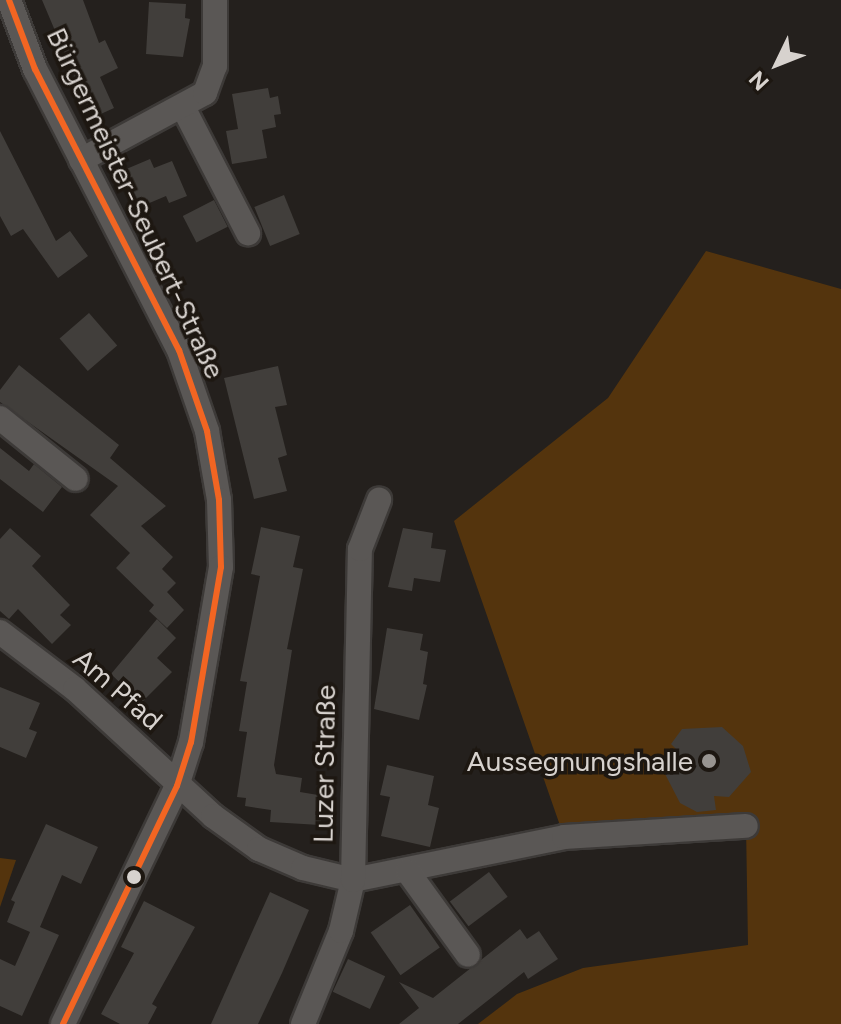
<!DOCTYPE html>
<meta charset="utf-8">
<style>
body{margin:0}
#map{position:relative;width:841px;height:1024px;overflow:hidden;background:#24201d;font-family:Figtree,sans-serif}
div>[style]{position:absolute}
.green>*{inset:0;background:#54340d}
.building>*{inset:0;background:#413e3b;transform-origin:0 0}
.roads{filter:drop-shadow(2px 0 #3d3a38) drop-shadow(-2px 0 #3d3a38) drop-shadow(0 2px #3d3a38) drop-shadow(0 -2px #3d3a38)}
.minor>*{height:24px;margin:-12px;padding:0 12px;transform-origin:12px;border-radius:12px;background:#5a5755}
.bus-1>*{height:6px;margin:-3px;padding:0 3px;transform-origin:3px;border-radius:3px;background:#f26522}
.dots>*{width:22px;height:22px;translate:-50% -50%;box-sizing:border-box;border:4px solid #1d1711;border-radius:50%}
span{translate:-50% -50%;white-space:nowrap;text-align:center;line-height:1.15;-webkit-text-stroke:7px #1d1711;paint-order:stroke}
.street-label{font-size:28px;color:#d7d2ce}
.poi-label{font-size:28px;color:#d7d2ce}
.right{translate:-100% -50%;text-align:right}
.north{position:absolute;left:737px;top:24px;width:80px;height:80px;-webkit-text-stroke:6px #1d1711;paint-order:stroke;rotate:227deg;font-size:22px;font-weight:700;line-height:32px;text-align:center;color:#d7d2ce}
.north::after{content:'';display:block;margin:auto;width:28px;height:36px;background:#d7d2ce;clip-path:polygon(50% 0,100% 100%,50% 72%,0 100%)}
</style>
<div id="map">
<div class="green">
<i style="clip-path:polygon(706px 251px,841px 289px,841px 1024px,478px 1024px,517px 994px,583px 968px,748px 945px,746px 826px,564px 837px,454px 521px,608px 398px)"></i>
<i style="clip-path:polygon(0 858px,16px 860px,0 907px)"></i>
</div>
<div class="building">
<i style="clip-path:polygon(42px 0,83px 0,99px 43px,105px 40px,118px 68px,100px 77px,114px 108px,92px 118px)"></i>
<i style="clip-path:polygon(149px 2px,186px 4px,185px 18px,190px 19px,183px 57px,146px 54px)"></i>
<i style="clip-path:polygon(268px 88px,270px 98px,278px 96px,281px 114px,274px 115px,276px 127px,262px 130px,267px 158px,232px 164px,226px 131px,238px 129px,232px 94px)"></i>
<i style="clip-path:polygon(0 131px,56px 241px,70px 231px,88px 256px,58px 278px,23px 229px,11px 236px,0 216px)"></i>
<i style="clip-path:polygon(150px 159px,154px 168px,172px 161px,187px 196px,169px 203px,166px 196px,140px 207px,124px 170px)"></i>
<i style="left:284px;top:195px;width:42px;height:32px;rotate:68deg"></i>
<i style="left:214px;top:200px;width:30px;height:35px;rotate:63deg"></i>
<i style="left:89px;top:313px;width:43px;height:39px;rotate:49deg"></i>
<i style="clip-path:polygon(19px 365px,119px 445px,110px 458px,166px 506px,141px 526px,173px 557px,162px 569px,176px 583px,167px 592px,184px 610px,167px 628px,149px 611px,154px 605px,116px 568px,130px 553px,90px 515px,118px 486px,0 402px,0 390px)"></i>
<i style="clip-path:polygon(278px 366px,287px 405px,275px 407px,287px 455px,278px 458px,287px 491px,254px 499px,224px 378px)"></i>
<i style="clip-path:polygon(0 448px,29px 471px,34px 464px,62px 487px,43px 512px,0 479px)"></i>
<i style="clip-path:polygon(261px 527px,300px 536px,293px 567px,303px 569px,287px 649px,292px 650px,274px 765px,276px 774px,302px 778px,300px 792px,324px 796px,320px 825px,270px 822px,271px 810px,245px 806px,246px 798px,237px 797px,247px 732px,239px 731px,247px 682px,240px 681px,260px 576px,251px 574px)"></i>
<i style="clip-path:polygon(10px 528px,41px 556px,32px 566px,70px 605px,60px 615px,71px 625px,52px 644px,18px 609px,9px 619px,0 611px,0 539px)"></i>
<i style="clip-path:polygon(403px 528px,433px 533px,431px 548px,446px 550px,440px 582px,414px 578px,412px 591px,388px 587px)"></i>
<i style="clip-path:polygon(157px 619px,176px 638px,157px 658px,172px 672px,141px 703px,111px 674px)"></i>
<i style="clip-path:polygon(387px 628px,423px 634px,420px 650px,428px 652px,423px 684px,427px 685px,419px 720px,374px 709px)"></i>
<i style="clip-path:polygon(0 687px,40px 703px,29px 729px,37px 732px,26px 758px,0 747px)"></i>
<i style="clip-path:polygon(722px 727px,743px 746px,751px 772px,729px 797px,714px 796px,716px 810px,697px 812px,680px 803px,664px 772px,678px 751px,671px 744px,682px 729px)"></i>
<i style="clip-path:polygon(387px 765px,434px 776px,428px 805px,439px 808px,430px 847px,381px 836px,390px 797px,380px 795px)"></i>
<i style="clip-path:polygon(46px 824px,98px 847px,81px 884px,62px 875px,40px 927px,59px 935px,22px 1016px,0 1006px,0 959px,15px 966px,30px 932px,7px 922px,15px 902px,11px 900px)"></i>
<i style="left:489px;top:872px;width:31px;height:49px;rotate:53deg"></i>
<i style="clip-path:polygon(270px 892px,309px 910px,282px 973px,258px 1024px,211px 1024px)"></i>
<i style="clip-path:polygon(144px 901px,195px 927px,152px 1004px,157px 1007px,148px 1024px,120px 1024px,101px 1014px,134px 953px,121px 947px)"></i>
<i style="left:410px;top:905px;width:52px;height:48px;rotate:55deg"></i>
<i style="clip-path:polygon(520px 929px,527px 939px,539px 931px,558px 959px,528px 979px,524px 972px,458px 1024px,399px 1024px,419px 1008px,399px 982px,433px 998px)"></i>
<i style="left:348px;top:959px;width:41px;height:36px;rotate:25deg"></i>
</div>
<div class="roads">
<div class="minor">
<i style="left:9px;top:0;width:74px;rotate:69.4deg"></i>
<i style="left:35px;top:69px;width:316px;rotate:62.9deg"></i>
<i style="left:179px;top:350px;width:86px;rotate:70.9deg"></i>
<i style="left:207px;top:431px;width:70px;rotate:80.1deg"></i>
<i style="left:219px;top:500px;width:67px;rotate:88.3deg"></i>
<i style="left:221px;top:567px;width:178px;rotate:99.7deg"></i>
<i style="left:191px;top:742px;width:46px;rotate:107.7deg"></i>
<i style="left:177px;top:786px;width:264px;rotate:115.6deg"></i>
<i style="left:184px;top:109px;width:140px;rotate:62.7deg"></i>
<i style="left:81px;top:160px;width:141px;rotate:-28.4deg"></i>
<i style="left:205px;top:93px;width:29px;rotate:-70deg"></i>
<i style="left:215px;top:66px;width:66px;rotate:-90deg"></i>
<i style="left:0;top:418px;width:97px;rotate:38.8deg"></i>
<i style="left:0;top:632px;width:94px;rotate:37.2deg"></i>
<i style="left:75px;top:689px;width:188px;rotate:42.6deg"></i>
<i style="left:213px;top:816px;width:57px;rotate:35.7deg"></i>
<i style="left:259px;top:849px;width:48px;rotate:23.4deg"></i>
<i style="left:303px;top:868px;width:51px;rotate:13.5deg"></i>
<i style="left:353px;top:880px;width:215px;rotate:-11.5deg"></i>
<i style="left:564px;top:837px;width:182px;rotate:-3.5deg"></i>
<i style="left:408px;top:872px;width:102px;rotate:54.1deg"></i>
<i style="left:303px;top:1024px;width:100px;rotate:-67.8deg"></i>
<i style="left:341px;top:931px;width:52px;rotate:-76.8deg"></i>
<i style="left:353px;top:880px;width:331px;rotate:-88.8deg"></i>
<i style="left:360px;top:549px;width:53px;rotate:-68.8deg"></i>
</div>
</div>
<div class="bus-1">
<i style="left:9px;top:0;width:74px;rotate:69.4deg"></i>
<i style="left:35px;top:69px;width:316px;rotate:62.9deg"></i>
<i style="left:179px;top:350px;width:86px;rotate:70.9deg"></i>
<i style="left:207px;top:431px;width:70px;rotate:80.1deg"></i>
<i style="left:219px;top:500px;width:67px;rotate:88.3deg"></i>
<i style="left:221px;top:567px;width:178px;rotate:99.7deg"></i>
<i style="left:191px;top:742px;width:46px;rotate:107.7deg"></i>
<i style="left:177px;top:786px;width:264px;rotate:115.6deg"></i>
</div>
<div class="dots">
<i style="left:709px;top:761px;background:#989490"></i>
<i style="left:134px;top:877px;background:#d7d2ce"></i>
</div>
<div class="street-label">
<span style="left:136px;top:203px;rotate:65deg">Bürgermeister-Seubert-Straße</span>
<span style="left:118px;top:689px;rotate:41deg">Am Pfad</span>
<span style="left:324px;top:764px;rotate:-89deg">Luzer Straße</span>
</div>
<div class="poi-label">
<span class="right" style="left:693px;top:761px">Aussegnungshalle</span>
</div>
<div class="north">N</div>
</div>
